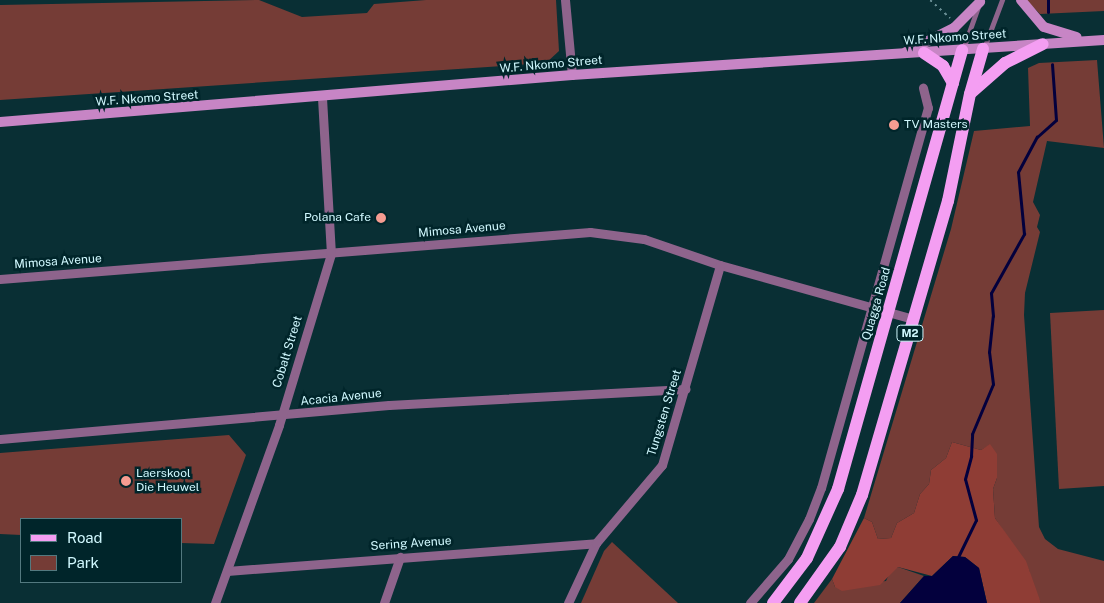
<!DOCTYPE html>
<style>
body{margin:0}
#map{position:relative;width:1104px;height:603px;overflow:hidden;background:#092f34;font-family:"Public Sans",sans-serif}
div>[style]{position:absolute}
.green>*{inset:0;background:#753c36}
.forest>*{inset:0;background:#8f3d35}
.water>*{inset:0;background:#03003d}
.stream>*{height:3px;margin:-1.5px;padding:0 1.5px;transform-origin:1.5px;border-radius:1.5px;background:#03003d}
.path>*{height:2px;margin-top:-1px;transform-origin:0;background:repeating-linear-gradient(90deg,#698f95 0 2.5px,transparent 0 6.5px)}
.service>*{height:4.5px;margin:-2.25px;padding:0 2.25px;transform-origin:2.25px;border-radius:2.25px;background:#8e648c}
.minor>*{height:9px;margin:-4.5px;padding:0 4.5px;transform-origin:4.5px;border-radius:4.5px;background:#8e648c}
.secondary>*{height:10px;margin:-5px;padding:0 5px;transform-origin:5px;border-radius:5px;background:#c785c5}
.primary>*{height:12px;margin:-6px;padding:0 6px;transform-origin:6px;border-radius:6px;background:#f49ef2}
.dots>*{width:14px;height:14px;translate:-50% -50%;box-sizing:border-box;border:2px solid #00252a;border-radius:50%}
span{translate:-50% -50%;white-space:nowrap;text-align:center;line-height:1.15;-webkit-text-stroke:5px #00252a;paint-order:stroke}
.shield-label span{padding:1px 4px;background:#00252a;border:1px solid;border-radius:4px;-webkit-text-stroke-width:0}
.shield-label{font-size:11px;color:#d0f8fe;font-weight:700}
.street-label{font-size:12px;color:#d0f8fe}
.poi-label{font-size:12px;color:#d0f8fe}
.left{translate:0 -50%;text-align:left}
.right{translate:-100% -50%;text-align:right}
.legend{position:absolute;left:20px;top:518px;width:162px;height:65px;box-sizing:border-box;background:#00252a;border:1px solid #53797f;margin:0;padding:6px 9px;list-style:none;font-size:15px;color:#d0f8fe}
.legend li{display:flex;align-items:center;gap:10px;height:25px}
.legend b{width:25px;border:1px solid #53797f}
</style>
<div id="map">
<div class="green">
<i style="clip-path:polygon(259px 0,302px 17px,367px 13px,374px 4px,426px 0,556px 0,559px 51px,546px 63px,0 100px,0 5px)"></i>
<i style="clip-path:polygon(1026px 0,1104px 0,1104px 11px,1040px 14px)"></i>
<i style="clip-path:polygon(1097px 60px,1104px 148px,1047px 141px,1033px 202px,1040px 215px,1037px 227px,1040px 232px,1025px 293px,1024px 315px,1039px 527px,1045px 539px,1058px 549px,1104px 561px,1104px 603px,1041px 603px,1031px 584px,1029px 570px,995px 518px,993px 489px,997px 478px,990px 445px,981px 450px,952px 442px,946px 458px,931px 470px,929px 484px,920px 494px,914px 513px,897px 523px,891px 538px,878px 539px,872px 522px,864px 518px,951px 229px,974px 131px,1030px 126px,1028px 68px,1039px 63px)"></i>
<i style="clip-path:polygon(1104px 310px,1104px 486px,1059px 489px,1050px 313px)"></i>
<i style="clip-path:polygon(229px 435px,246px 455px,214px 544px,181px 543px,181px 519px,21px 519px,21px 535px,0 534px,0 453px)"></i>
<i style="clip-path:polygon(612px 542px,678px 603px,581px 603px,604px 551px)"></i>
<i style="clip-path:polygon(898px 567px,924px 576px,900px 603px,814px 603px,832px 579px,835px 587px,886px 581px,891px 570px)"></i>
</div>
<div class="forest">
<i style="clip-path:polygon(952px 442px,981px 450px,990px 444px,997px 454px,997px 478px,993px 489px,995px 518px,1026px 561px,1041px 603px,987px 603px,979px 568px,965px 557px,953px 556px,932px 576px,898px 567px,880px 585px,842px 591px,835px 587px,832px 579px,864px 518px,872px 522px,878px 539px,891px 538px,897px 523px,914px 513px,920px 494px,929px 484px,931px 470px,946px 458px)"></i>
</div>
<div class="water">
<i style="clip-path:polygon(953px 556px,965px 557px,979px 568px,987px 603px,900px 603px,924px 576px,932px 576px)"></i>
</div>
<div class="stream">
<i style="left:1048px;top:12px;width:12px;rotate:-90deg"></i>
<i style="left:958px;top:557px;width:41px;rotate:-64.1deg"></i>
<i style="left:976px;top:520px;width:42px;rotate:-105deg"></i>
<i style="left:965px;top:479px;width:24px;rotate:-75deg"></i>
<i style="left:971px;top:456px;width:22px;rotate:-87deg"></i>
<i style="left:972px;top:434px;width:54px;rotate:-67.2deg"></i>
<i style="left:993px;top:384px;width:32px;rotate:-97deg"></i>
<i style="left:989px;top:352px;width:36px;rotate:-84deg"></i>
<i style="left:993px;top:316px;width:23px;rotate:-95deg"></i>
<i style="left:991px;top:293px;width:68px;rotate:-60.8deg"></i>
<i style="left:1024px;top:234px;width:62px;rotate:-95.5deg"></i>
<i style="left:1018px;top:172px;width:40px;rotate:-62deg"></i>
<i style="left:1037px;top:137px;width:25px;rotate:-42deg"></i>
<i style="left:1056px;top:120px;width:56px;rotate:-94.1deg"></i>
</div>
<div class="path">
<i style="left:930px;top:0;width:27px;rotate:42deg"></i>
</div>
<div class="service">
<i style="left:984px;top:48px;width:51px;rotate:-69.4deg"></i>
<i style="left:963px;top:49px;width:45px;rotate:-70.3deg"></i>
</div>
<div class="minor">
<i style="left:565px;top:0;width:75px;rotate:84.7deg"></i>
<i style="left:0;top:279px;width:592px;rotate:-4.55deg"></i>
<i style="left:590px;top:232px;width:54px;rotate:7.4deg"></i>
<i style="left:644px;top:239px;width:80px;rotate:18.9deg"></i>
<i style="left:720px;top:265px;width:201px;rotate:15.6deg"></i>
<i style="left:0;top:439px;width:390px;rotate:-5deg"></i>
<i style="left:389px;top:405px;width:297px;rotate:-3.1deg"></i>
<i style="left:227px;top:571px;width:370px;rotate:-4.3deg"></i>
<i style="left:215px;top:603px;width:189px;rotate:-70.2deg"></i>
<i style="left:279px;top:425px;width:179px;rotate:-73.1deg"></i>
<i style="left:331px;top:254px;width:156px;rotate:-93.3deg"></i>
<i style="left:384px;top:603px;width:49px;rotate:-70.8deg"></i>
<i style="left:568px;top:603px;width:66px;rotate:-65deg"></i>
<i style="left:596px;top:543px;width:102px;rotate:-49.8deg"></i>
<i style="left:662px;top:465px;width:208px;rotate:-73.8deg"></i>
<i style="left:750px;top:603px;width:58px;rotate:-49.2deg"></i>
<i style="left:788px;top:559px;width:45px;rotate:-62.3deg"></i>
<i style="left:809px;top:519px;width:33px;rotate:-69deg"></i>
<i style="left:821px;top:488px;width:395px;rotate:-74.3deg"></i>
<i style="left:928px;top:108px;width:21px;rotate:-104deg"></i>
</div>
<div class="secondary">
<i style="left:1021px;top:0;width:35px;rotate:50deg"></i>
<i style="left:1044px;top:27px;width:34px;rotate:17deg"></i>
<i style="left:906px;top:52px;width:54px;rotate:-26.6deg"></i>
<i style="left:954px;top:28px;width:37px;rotate:-45deg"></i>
<i style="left:0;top:122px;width:574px;rotate:-4.7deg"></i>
<i style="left:572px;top:75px;width:533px;rotate:-3.76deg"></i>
</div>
<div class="primary">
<i style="left:924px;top:53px;width:23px;rotate:34deg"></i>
<i style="left:943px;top:66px;width:20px;rotate:60deg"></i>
<i style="left:972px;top:92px;width:44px;rotate:-41.3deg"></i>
<i style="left:1005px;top:63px;width:42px;rotate:-26.6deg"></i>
<i style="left:773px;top:603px;width:56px;rotate:-52.9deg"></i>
<i style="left:807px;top:558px;width:76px;rotate:-65.8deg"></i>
<i style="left:838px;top:489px;width:456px;rotate:-74.2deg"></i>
<i style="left:800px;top:603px;width:69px;rotate:-54.5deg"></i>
<i style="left:840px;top:547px;width:56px;rotate:-67.1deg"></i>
<i style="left:862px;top:495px;width:306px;rotate:-73.7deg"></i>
<i style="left:948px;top:201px;width:109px;rotate:-78.4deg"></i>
<i style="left:970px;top:94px;width:47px;rotate:-73.9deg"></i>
</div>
<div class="dots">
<i style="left:894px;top:125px;background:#f59c91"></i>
<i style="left:381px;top:218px;background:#f59c91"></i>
<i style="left:126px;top:481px;background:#f59c91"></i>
</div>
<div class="shield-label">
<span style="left:910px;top:333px">M2</span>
</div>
<div class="street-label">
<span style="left:955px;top:38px;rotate:-4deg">W.F. Nkomo Street</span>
<span style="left:551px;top:65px;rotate:-5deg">W.F. Nkomo Street</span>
<span style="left:147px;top:99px;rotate:-4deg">W.F. Nkomo Street</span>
<span style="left:462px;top:230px;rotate:-5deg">Mimosa Avenue</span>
<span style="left:58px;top:262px;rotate:-4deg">Mimosa Avenue</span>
<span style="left:877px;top:304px;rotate:-74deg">Quagga Road</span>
<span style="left:288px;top:352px;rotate:-73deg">Cobalt Street</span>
<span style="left:341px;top:398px;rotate:-6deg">Acacia Avenue</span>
<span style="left:665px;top:413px;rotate:-73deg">Tungsten Street</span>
<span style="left:411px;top:544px;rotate:-4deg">Sering Avenue</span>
</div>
<div class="poi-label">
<span class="left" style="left:904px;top:125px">TV Masters</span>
<span class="right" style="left:371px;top:218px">Polana Cafe</span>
<span class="left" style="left:136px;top:481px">Laerskool<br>Die Heuwel</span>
</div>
<ul class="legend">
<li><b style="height:6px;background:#f49ef2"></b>Road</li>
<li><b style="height:14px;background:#753c36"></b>Park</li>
</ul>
</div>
